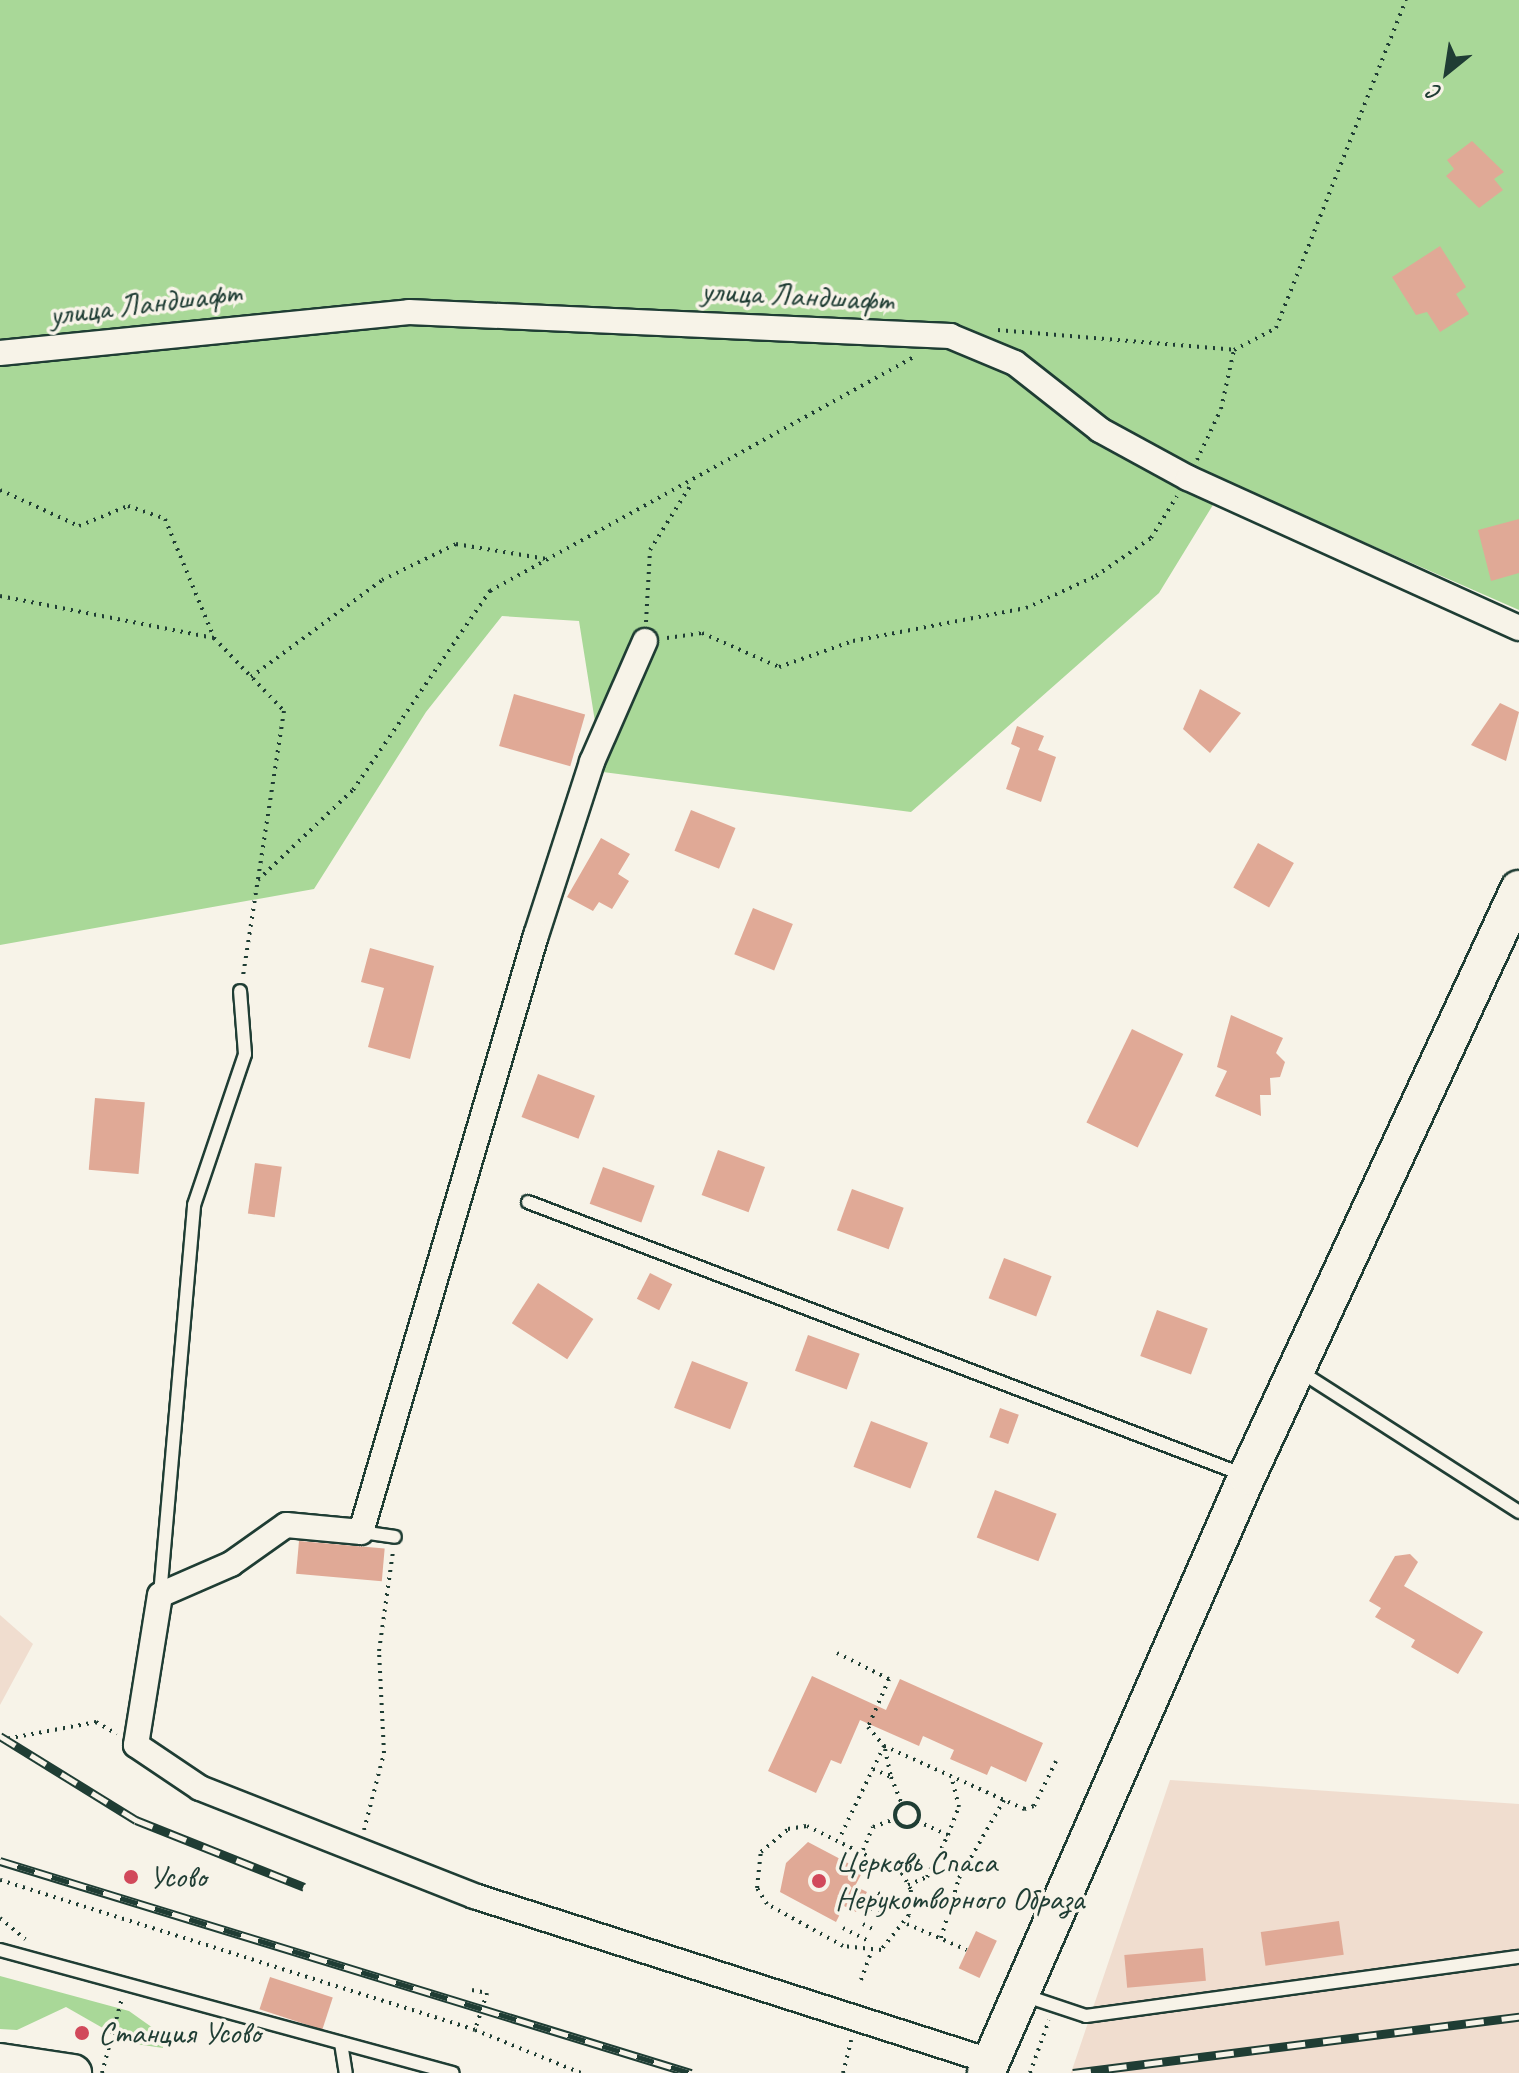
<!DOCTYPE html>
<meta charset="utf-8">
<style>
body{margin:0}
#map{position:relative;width:1519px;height:2073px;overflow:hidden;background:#f7f3e8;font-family:Caveat,sans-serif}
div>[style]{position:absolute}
.built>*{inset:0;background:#f0ddcf}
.green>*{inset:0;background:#a9d898}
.building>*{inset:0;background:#e0a996;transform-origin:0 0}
.path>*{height:4px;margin-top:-2px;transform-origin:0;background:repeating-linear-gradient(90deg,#1f3d34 0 2px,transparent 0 8px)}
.path>.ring{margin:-2px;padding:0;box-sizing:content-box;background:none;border:4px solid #1f3d34;border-radius:50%}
.roads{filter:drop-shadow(2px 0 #1f3d34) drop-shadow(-2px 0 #1f3d34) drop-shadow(0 2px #1f3d34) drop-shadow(0 -2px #1f3d34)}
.lane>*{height:12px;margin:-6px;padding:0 6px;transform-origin:6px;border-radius:6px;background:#f7f3e8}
.street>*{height:24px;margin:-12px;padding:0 12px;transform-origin:12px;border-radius:12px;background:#f7f3e8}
.secondary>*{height:36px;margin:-18px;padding:0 18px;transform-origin:18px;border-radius:18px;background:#f7f3e8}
.rail>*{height:9px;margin-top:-4.5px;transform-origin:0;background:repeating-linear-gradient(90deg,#f7f3e8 0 18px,#1f3d34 0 36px);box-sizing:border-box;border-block:2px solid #1f3d34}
.dots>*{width:22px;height:22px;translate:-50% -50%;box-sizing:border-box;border:4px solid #f7f3e8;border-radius:50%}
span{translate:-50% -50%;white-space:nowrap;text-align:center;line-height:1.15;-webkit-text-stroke:7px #f7f3e8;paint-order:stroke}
.street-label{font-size:32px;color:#1f3d34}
.poi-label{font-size:32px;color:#1f3d34}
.left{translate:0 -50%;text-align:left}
.north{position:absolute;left:1407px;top:32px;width:80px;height:80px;-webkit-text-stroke:6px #f7f3e8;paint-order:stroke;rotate:210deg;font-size:22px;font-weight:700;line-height:32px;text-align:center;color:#1f3d34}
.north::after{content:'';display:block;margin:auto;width:28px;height:36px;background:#1f3d34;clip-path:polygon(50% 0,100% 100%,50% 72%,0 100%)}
</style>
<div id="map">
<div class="built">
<i style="clip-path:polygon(0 1615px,33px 1644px,0 1705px)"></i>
<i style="clip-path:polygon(1170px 1780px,1519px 1804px,1519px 2073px,1071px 2073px)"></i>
</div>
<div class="green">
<i style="clip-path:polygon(0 0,1519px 0,1519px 610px,1227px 482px,1159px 593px,911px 812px,603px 772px,579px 621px,502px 616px,426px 712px,314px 889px,0 945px)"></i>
<i style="clip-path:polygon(0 1976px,129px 2011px,160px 2033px,163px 2048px,129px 2043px,66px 2007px,17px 2030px,0 2029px)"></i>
</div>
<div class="building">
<i style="clip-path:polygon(1472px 141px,1504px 172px,1494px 179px,1503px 190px,1479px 208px,1446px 176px,1454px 169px,1447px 160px)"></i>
<i style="clip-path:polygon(1440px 246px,1466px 287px,1456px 294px,1469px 314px,1440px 332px,1427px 312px,1416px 315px,1392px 277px)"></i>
<i style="clip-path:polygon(1519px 519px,1519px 573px,1491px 581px,1478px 530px)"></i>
<i style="clip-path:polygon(1200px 689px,1241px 713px,1210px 753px,1183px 729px)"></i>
<i style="left:514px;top:694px;width:74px;height:54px;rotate:16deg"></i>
<i style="clip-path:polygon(1500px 703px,1519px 712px,1506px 761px,1471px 745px)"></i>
<i style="clip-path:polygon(1017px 726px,1044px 736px,1038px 750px,1056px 757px,1041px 802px,1006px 789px,1020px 748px,1011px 744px)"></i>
<i style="left:691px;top:810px;width:48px;height:44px;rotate:22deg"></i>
<i style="clip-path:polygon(601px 838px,630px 854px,618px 874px,629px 881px,612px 909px,599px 902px,593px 911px,567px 897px)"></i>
<i style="left:1258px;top:843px;width:41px;height:51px;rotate:29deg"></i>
<i style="left:753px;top:908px;width:43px;height:50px;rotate:22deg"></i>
<i style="clip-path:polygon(370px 948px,434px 966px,410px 1059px,368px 1047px,384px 988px,361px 982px)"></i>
<i style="clip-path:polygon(1231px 1015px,1283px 1038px,1276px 1053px,1285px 1062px,1280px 1077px,1270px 1078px,1271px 1095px,1260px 1095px,1261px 1116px,1215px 1096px,1227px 1071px,1217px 1067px)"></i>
<i style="left:1132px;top:1029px;width:57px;height:104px;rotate:26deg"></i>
<i style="left:538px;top:1074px;width:61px;height:46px;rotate:21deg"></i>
<i style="left:95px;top:1098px;width:50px;height:72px;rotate:5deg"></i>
<i style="left:718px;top:1150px;width:50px;height:48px;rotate:20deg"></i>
<i style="left:255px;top:1163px;width:27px;height:51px;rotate:8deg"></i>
<i style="left:603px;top:1167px;width:55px;height:39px;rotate:20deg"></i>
<i style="left:852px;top:1189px;width:55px;height:44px;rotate:20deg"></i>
<i style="left:1004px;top:1258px;width:51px;height:43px;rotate:21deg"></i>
<i style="left:650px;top:1273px;width:25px;height:29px;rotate:27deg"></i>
<i style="left:538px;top:1283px;width:66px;height:48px;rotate:33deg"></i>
<i style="left:1157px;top:1310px;width:54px;height:49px;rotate:20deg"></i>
<i style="left:808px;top:1335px;width:55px;height:38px;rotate:20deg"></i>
<i style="left:692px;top:1361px;width:60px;height:50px;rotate:21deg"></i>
<i style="left:1000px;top:1408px;width:20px;height:31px;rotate:20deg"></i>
<i style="left:871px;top:1421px;width:61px;height:49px;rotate:21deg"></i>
<i style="left:995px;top:1490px;width:66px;height:51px;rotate:21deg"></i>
<i style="left:299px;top:1541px;width:86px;height:33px;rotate:5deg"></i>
<i style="clip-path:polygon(1410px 1554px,1418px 1562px,1404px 1586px,1483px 1632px,1458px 1674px,1411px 1647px,1415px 1640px,1375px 1617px,1381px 1608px,1369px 1601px,1395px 1556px)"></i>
<i style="clip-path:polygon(812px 1676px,886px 1710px,900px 1679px,1043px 1743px,1026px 1782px,991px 1766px,987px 1775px,950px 1759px,954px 1750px,923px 1736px,919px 1746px,860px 1720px,841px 1764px,831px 1760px,816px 1793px,768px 1771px)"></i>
<i style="clip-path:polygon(808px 1842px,863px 1871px,855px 1886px,867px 1892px,856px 1912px,844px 1906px,836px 1922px,780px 1892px,786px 1863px)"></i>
<i style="left:1339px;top:1921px;width:34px;height:79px;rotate:82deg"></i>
<i style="left:976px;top:1931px;width:23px;height:41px;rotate:25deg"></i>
<i style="left:1203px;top:1948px;width:33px;height:79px;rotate:85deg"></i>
<i style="left:270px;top:1977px;width:66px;height:34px;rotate:18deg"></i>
</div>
<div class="path">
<i style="left:998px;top:330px;width:237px;rotate:4.8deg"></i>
<i style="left:1234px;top:350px;width:47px;rotate:-27.6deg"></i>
<i style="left:1276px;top:328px;width:353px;rotate:-68.4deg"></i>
<i style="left:1197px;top:460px;width:56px;rotate:-64.8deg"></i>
<i style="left:1221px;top:409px;width:60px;rotate:-77.6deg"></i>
<i style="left:0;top:490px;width:87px;rotate:24.5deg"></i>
<i style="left:79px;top:526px;width:53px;rotate:-22.2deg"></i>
<i style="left:128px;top:506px;width:39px;rotate:19deg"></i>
<i style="left:165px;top:519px;width:129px;rotate:67.6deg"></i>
<i style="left:0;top:596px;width:218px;rotate:11.1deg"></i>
<i style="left:214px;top:638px;width:101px;rotate:46.2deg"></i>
<i style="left:284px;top:711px;width:269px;rotate:98.8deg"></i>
<i style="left:646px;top:622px;width:72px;rotate:-86.8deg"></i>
<i style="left:650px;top:550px;width:79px;rotate:-57.9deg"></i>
<i style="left:667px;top:638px;width:35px;rotate:-8deg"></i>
<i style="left:702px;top:633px;width:84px;rotate:23.8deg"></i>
<i style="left:779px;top:667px;width:78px;rotate:-19.4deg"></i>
<i style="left:853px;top:641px;width:176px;rotate:-10.8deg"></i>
<i style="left:1026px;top:608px;width:77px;rotate:-24.6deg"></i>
<i style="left:1096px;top:576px;width:67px;rotate:-34.6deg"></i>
<i style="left:1151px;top:538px;width:49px;rotate:-58.2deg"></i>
<i style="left:251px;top:677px;width:163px;rotate:-36.5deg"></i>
<i style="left:382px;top:580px;width:82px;rotate:-25.9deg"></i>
<i style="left:456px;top:544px;width:92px;rotate:9.4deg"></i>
<i style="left:258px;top:880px;width:131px;rotate:-43.5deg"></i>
<i style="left:353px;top:790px;width:242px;rotate:-55.5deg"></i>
<i style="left:490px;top:591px;width:484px;rotate:-28.9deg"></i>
<i style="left:837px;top:1653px;width:58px;rotate:26.6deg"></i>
<i style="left:889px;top:1679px;width:52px;rotate:113.6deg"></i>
<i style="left:868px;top:1727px;width:25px;rotate:50deg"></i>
<i style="left:884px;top:1746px;width:103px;rotate:115.8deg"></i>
<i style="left:0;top:1740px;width:98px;rotate:-10.6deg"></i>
<i style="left:96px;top:1722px;width:24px;rotate:30deg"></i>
<i style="left:884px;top:1746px;width:154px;rotate:24.2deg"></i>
<i style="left:1024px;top:1809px;width:10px;rotate:-17deg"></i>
<i style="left:1034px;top:1806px;width:50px;rotate:-63.9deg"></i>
<i style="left:885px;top:1749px;width:29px;rotate:78deg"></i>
<i style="left:873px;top:1769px;width:20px;rotate:24deg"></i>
<i style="left:891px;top:1777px;width:29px;rotate:68deg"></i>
<i class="ring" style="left:895px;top:1803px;width:20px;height:20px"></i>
<i style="left:807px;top:1826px;width:106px;rotate:26.3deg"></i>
<i style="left:902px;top:1873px;width:19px;rotate:62deg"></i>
<i style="left:911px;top:1890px;width:25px;rotate:95deg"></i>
<i style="left:909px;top:1915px;width:45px;rotate:128.7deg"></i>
<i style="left:881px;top:1950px;width:38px;rotate:-174deg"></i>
<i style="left:843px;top:1946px;width:87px;rotate:-151.1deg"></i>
<i style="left:767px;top:1904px;width:19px;rotate:-122deg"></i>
<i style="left:757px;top:1888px;width:36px;rotate:-84deg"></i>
<i style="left:761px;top:1852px;width:35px;rotate:-40deg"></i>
<i style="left:788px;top:1829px;width:19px;rotate:-9deg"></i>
<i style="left:364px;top:1830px;width:80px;rotate:-75.4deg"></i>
<i style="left:384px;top:1753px;width:102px;rotate:-92.8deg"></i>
<i style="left:379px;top:1651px;width:100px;rotate:-82deg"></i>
<i style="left:948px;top:1835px;width:30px;rotate:-69deg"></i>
<i style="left:959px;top:1807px;width:32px;rotate:-104deg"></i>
<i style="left:863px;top:1850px;width:25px;rotate:-67deg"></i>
<i style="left:873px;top:1827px;width:23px;rotate:-20deg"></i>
<i style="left:0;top:1880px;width:498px;rotate:17.5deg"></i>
<i style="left:475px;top:2030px;width:114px;rotate:22.1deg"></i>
<i style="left:908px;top:1885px;width:21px;rotate:-23deg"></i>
<i style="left:927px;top:1877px;width:47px;rotate:-63.4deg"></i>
<i style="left:948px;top:1835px;width:34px;rotate:-156deg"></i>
<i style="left:878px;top:1893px;width:11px;rotate:27deg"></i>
<i style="left:871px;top:1908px;width:12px;rotate:31deg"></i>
<i style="left:0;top:1918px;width:33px;rotate:40deg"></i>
<i style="left:863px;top:1924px;width:11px;rotate:27deg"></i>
<i style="left:907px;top:1924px;width:65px;rotate:23.4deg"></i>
<i style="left:843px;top:1928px;width:28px;rotate:27deg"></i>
<i style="left:941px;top:1938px;width:63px;rotate:-73.3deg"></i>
<i style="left:959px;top:1878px;width:90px;rotate:-60deg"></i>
<i style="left:861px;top:1980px;width:30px;rotate:-70deg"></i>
<i style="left:472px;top:1990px;width:15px;rotate:11deg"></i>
<i style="left:487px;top:1993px;width:39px;rotate:108deg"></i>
<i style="left:102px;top:2073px;width:78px;rotate:-75.1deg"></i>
<i style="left:843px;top:2073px;width:34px;rotate:-76deg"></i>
<i style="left:1030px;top:2073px;width:56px;rotate:-70.3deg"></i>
</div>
<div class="roads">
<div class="lane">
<i style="left:528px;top:1202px;width:766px;rotate:20.87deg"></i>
<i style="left:1298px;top:1370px;width:263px;rotate:32.7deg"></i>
<i style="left:361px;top:1532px;width:34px;rotate:8deg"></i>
<i style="left:160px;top:1595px;width:391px;rotate:-85deg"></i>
<i style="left:194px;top:1205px;width:159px;rotate:-71.3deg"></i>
<i style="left:245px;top:1054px;width:63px;rotate:-94.5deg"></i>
<i style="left:0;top:1950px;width:469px;rotate:15.2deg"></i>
<i style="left:1023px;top:1995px;width:66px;rotate:18.4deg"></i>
<i style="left:1086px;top:2016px;width:437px;rotate:-7.8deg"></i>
<i style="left:341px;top:2043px;width:30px;rotate:81deg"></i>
</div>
<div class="street">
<i style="left:0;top:353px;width:411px;rotate:-5.7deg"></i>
<i style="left:409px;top:312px;width:542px;rotate:2.54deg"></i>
<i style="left:950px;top:336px;width:70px;rotate:22.6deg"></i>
<i style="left:1015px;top:363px;width:108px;rotate:38.2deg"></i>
<i style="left:1100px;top:430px;width:100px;rotate:28.6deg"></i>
<i style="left:1188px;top:478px;width:363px;rotate:24.4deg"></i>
<i style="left:645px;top:641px;width:132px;rotate:113.7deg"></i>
<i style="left:592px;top:762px;width:182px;rotate:107.9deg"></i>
<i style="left:536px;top:935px;width:622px;rotate:106.34deg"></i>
<i style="left:361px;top:1532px;width:75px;rotate:-174.7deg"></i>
<i style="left:286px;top:1525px;width:67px;rotate:144.7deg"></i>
<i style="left:231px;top:1564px;width:77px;rotate:156.4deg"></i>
<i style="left:160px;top:1595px;width:152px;rotate:99.1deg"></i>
<i style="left:136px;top:1745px;width:77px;rotate:33.9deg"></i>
<i style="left:200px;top:1788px;width:295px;rotate:21.5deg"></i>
<i style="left:474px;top:1896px;width:545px;rotate:17.74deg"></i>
</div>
<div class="secondary">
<i style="left:0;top:2062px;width:74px;rotate:8.6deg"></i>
<i style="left:986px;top:2073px;width:652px;rotate:-66.39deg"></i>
<i style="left:1247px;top:1476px;width:647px;rotate:-65.14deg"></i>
</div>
</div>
<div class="rail">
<i style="left:0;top:1736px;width:160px;rotate:31.7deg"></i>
<i style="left:136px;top:1820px;width:181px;rotate:21.7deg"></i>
<i style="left:0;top:1861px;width:723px;rotate:17.06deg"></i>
<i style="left:1073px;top:2073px;width:450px;rotate:-7.2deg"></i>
</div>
<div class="dots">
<i style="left:131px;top:1877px;background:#d1495b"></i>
<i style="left:819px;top:1881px;background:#d1495b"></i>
<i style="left:82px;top:2033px;background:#d1495b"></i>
</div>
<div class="street-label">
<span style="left:797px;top:296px;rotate:3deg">улица Ландшафт</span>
<span style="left:145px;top:304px;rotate:-7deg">улица Ландшафт</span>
</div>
<div class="poi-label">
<span class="left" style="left:835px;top:1881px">Церковь Спаса<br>Нерукотворного Образа</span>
<span class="left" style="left:149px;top:1877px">Усово</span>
<span class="left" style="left:98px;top:2033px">Станция Усово</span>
</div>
<div class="north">С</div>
</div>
